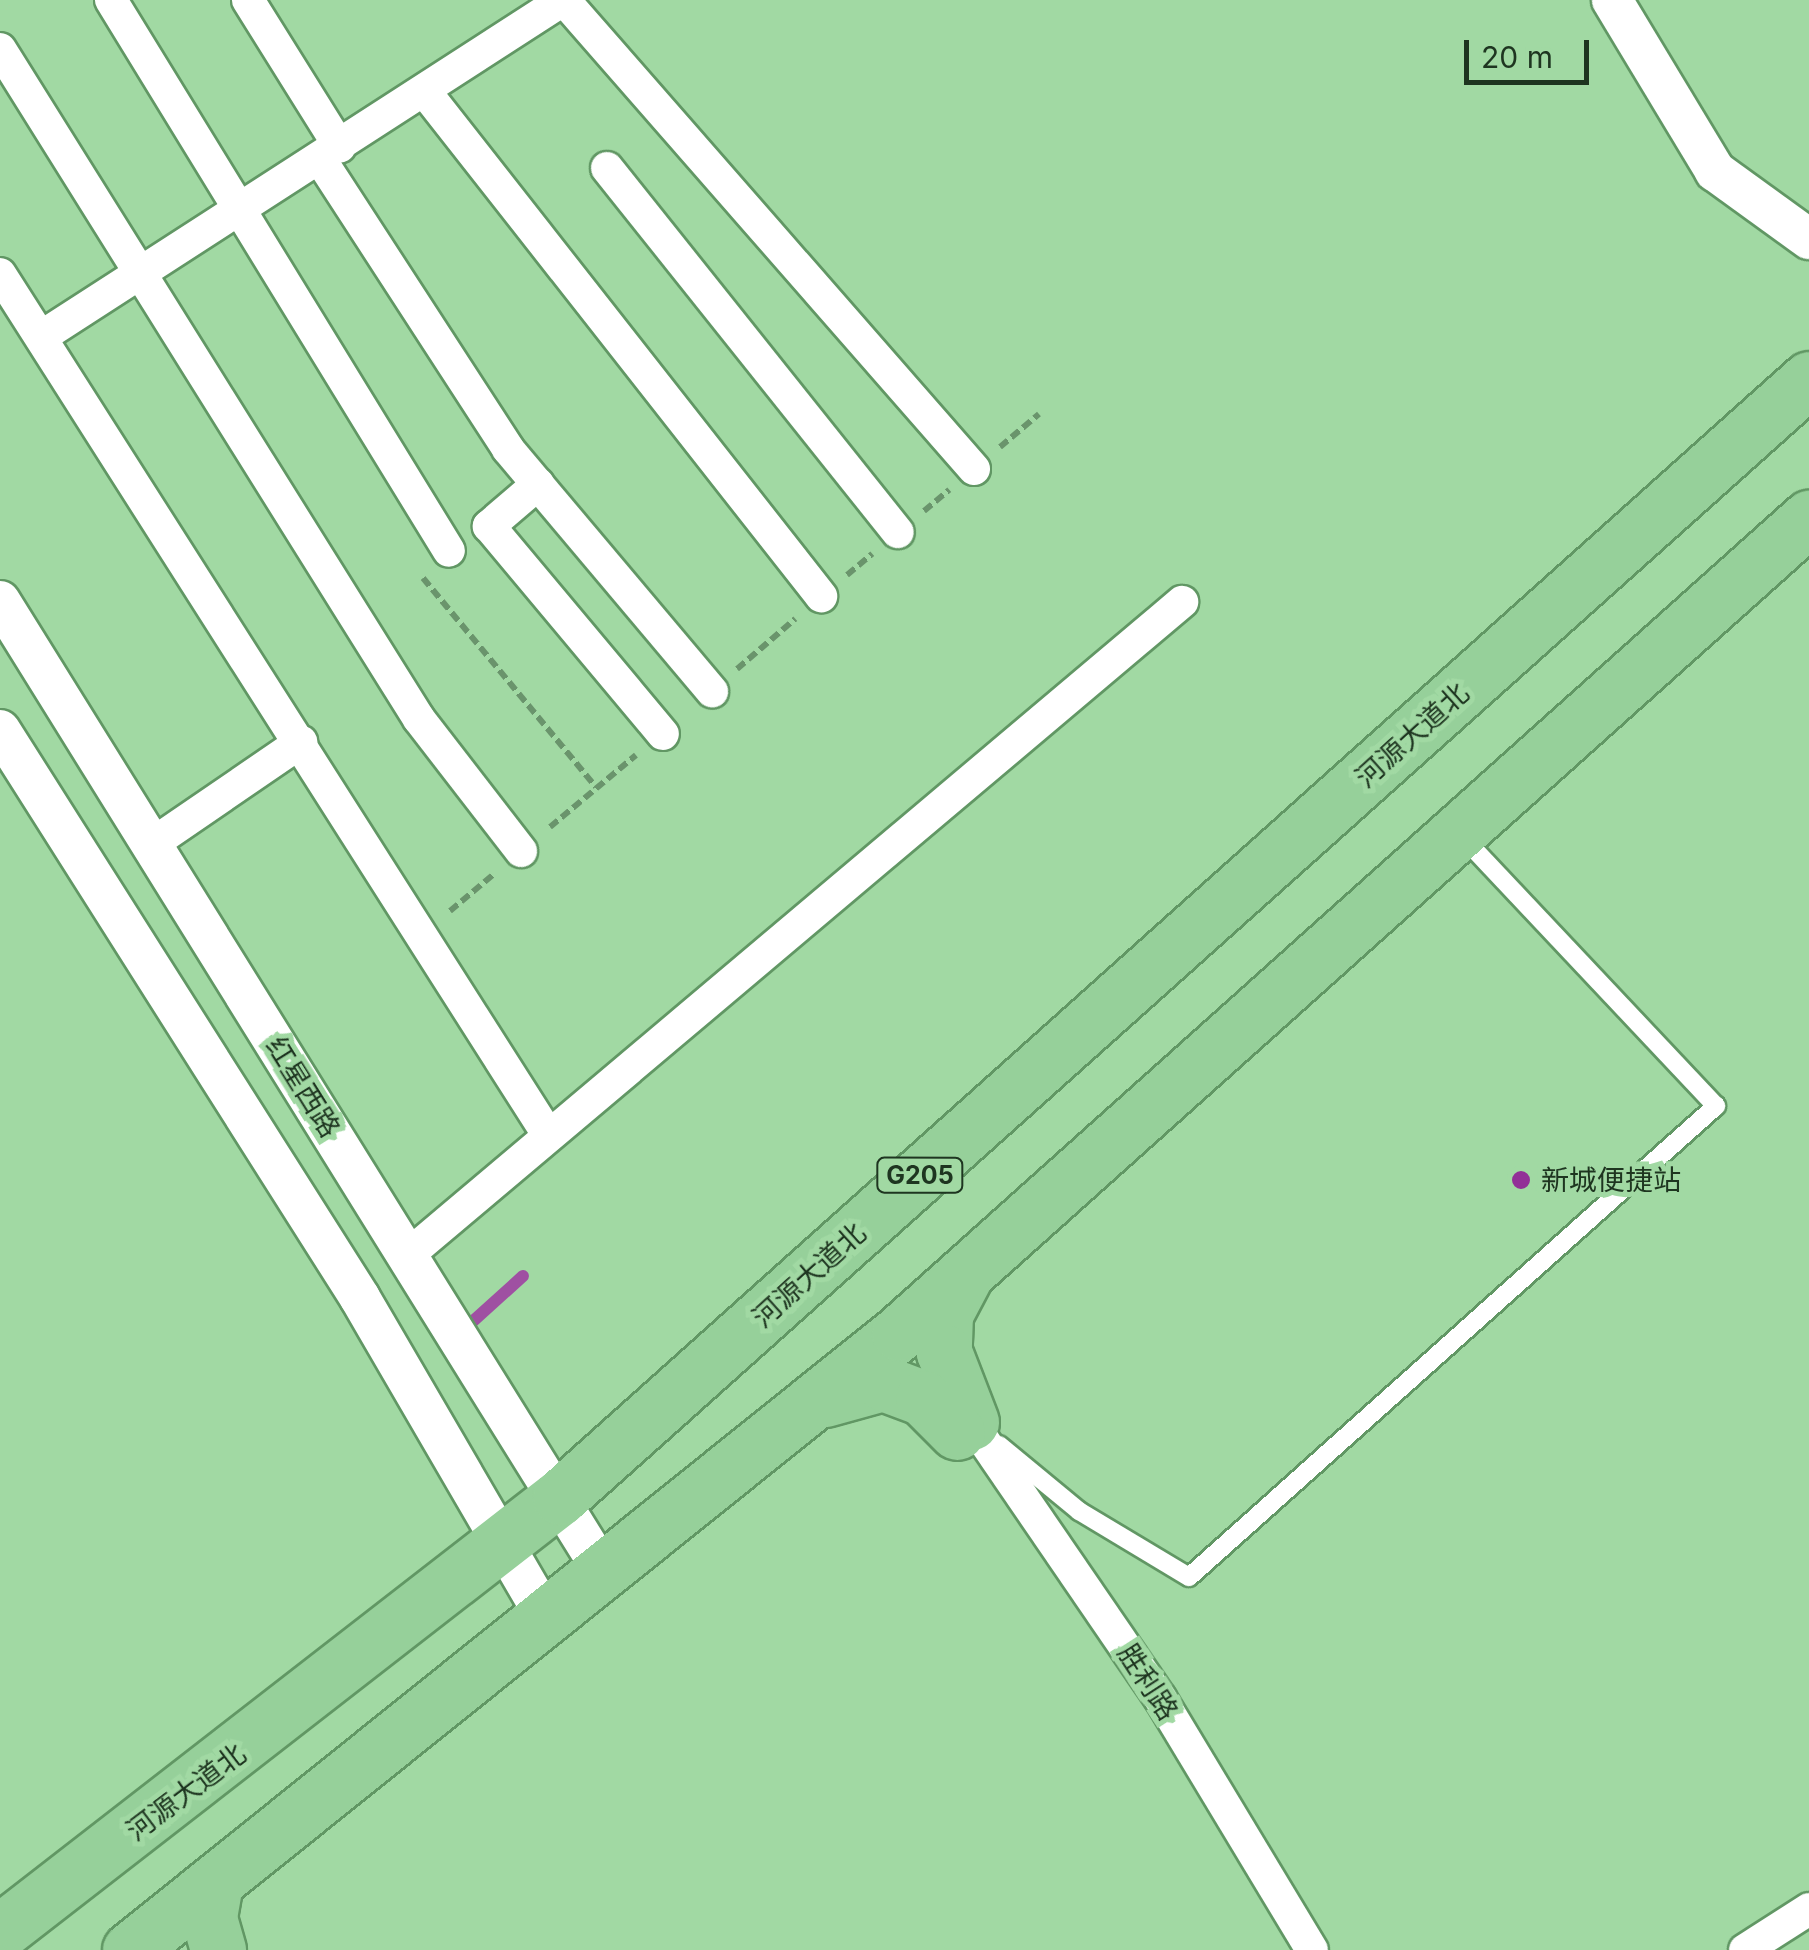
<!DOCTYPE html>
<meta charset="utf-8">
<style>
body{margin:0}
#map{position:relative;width:1809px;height:1950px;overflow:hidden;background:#a1d9a3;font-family:Inter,"Noto Sans SC",sans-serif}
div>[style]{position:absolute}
.stream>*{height:12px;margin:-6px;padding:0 6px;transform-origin:6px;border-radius:6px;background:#9f50a2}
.path>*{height:6px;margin-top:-3px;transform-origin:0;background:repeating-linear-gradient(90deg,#6a946c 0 10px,transparent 0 15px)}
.roads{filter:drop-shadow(2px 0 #619764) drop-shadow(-2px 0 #619764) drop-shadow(0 2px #619764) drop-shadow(0 -2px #619764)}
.service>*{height:18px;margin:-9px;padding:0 9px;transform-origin:9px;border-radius:9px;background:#fff}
.minor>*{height:32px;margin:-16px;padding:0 16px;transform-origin:16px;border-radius:16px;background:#fff}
.tertiary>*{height:40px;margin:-20px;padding:0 20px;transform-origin:20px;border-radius:20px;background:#fff}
.trunk>*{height:55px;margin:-27.5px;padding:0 27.5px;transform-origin:27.5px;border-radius:27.5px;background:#96d09a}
.dots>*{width:28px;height:28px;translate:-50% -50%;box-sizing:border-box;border:5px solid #a1d9a3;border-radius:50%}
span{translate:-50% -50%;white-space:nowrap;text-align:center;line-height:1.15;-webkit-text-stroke:10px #a1d9a3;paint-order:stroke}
.shield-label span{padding:2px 8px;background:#a1d9a3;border:2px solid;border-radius:8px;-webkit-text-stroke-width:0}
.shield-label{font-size:25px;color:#1e3520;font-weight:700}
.street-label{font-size:28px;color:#1e3520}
.poi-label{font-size:28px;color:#1e3520}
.left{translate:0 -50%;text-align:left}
.scale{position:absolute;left:1464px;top:40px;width:125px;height:45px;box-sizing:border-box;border:5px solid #1e3520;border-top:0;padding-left:12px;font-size:30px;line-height:35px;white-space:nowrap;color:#1e3520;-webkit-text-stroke:8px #a1d9a3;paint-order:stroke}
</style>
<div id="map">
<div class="stream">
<i style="left:471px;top:1323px;width:70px;rotate:-42.1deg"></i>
</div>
<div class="path">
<i style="left:1000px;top:447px;width:51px;rotate:-40.2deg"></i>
<i style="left:924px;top:511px;width:33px;rotate:-40deg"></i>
<i style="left:847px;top:575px;width:33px;rotate:-40deg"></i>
<i style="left:423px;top:578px;width:271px;rotate:50.4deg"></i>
<i style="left:737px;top:669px;width:77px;rotate:-40.8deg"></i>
<i style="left:550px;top:827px;width:112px;rotate:-39.9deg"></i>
<i style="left:450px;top:911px;width:57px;rotate:-40.1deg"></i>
</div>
<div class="roads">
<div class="service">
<i style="left:999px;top:1445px;width:104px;rotate:39.5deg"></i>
<i style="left:1079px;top:1511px;width:128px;rotate:31deg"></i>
<i style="left:1189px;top:1577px;width:707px;rotate:-41.79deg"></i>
<i style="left:1716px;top:1106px;width:371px;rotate:-133.3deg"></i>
</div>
<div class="minor">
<i style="left:111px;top:0;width:646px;rotate:58.47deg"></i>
<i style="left:248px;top:0;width:173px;rotate:58deg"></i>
<i style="left:564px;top:0;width:623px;rotate:48.84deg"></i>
<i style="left:0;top:49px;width:790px;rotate:57.98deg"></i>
<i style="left:419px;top:719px;width:167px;rotate:52.3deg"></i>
<i style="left:426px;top:93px;width:640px;rotate:51.86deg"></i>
<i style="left:320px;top:159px;width:346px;rotate:57deg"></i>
<i style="left:508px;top:449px;width:317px;rotate:49.9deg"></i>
<i style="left:607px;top:168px;width:466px;rotate:51.4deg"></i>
<i style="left:0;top:274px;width:1018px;rotate:57.51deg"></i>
<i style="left:41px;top:337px;width:621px;rotate:-32.85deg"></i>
<i style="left:538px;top:484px;width:65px;rotate:139.4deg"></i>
<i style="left:489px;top:526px;width:271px;rotate:50.1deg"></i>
<i style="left:152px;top:844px;width:181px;rotate:-34.4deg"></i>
<i style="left:408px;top:1255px;width:1013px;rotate:-40.15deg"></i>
<i style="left:971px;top:1422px;width:335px;rotate:55.6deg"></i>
<i style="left:1160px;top:1698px;width:294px;rotate:58.9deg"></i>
<i style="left:1745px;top:1950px;width:76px;rotate:-32.6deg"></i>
</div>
<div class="tertiary">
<i style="left:1612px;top:0;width:200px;rotate:58.9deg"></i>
<i style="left:1715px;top:171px;width:116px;rotate:35.9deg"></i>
<i style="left:0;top:601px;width:1146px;rotate:58.13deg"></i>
<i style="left:0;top:730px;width:672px;rotate:57.63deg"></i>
<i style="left:360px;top:1298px;width:374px;rotate:59.8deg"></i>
</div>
<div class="trunk">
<i style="left:965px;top:1276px;width:43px;rotate:117.8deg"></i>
<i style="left:945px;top:1314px;width:38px;rotate:92deg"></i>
<i style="left:944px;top:1352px;width:75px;rotate:68.9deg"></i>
<i style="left:825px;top:1399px;width:60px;rotate:-15.4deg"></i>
<i style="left:883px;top:1383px;width:43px;rotate:20.6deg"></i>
<i style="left:923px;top:1398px;width:48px;rotate:45deg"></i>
<i style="left:215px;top:1883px;width:36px;rotate:100deg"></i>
<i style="left:209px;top:1918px;width:33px;rotate:74deg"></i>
<i style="left:0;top:1932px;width:709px;rotate:-37.84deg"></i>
<i style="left:560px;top:1497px;width:1676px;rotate:-41.83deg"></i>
<i style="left:130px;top:1950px;width:986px;rotate:-38.74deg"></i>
<i style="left:899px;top:1333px;width:1222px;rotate:-41.85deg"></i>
</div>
</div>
<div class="dots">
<i style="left:1521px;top:1180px;background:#923097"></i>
</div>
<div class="shield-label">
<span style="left:920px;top:1175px">G205</span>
</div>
<div class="street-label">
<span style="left:1412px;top:735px;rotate:-42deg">河源大道北</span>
<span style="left:303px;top:1087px;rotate:58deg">红星西路</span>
<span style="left:809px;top:1275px;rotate:-42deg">河源大道北</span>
<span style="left:1148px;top:1682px;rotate:57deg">胜利路</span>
<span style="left:186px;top:1792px;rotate:-37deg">河源大道北</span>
</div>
<div class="poi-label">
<span class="left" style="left:1541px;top:1180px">新城便捷站</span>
</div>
<div class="scale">20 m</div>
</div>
